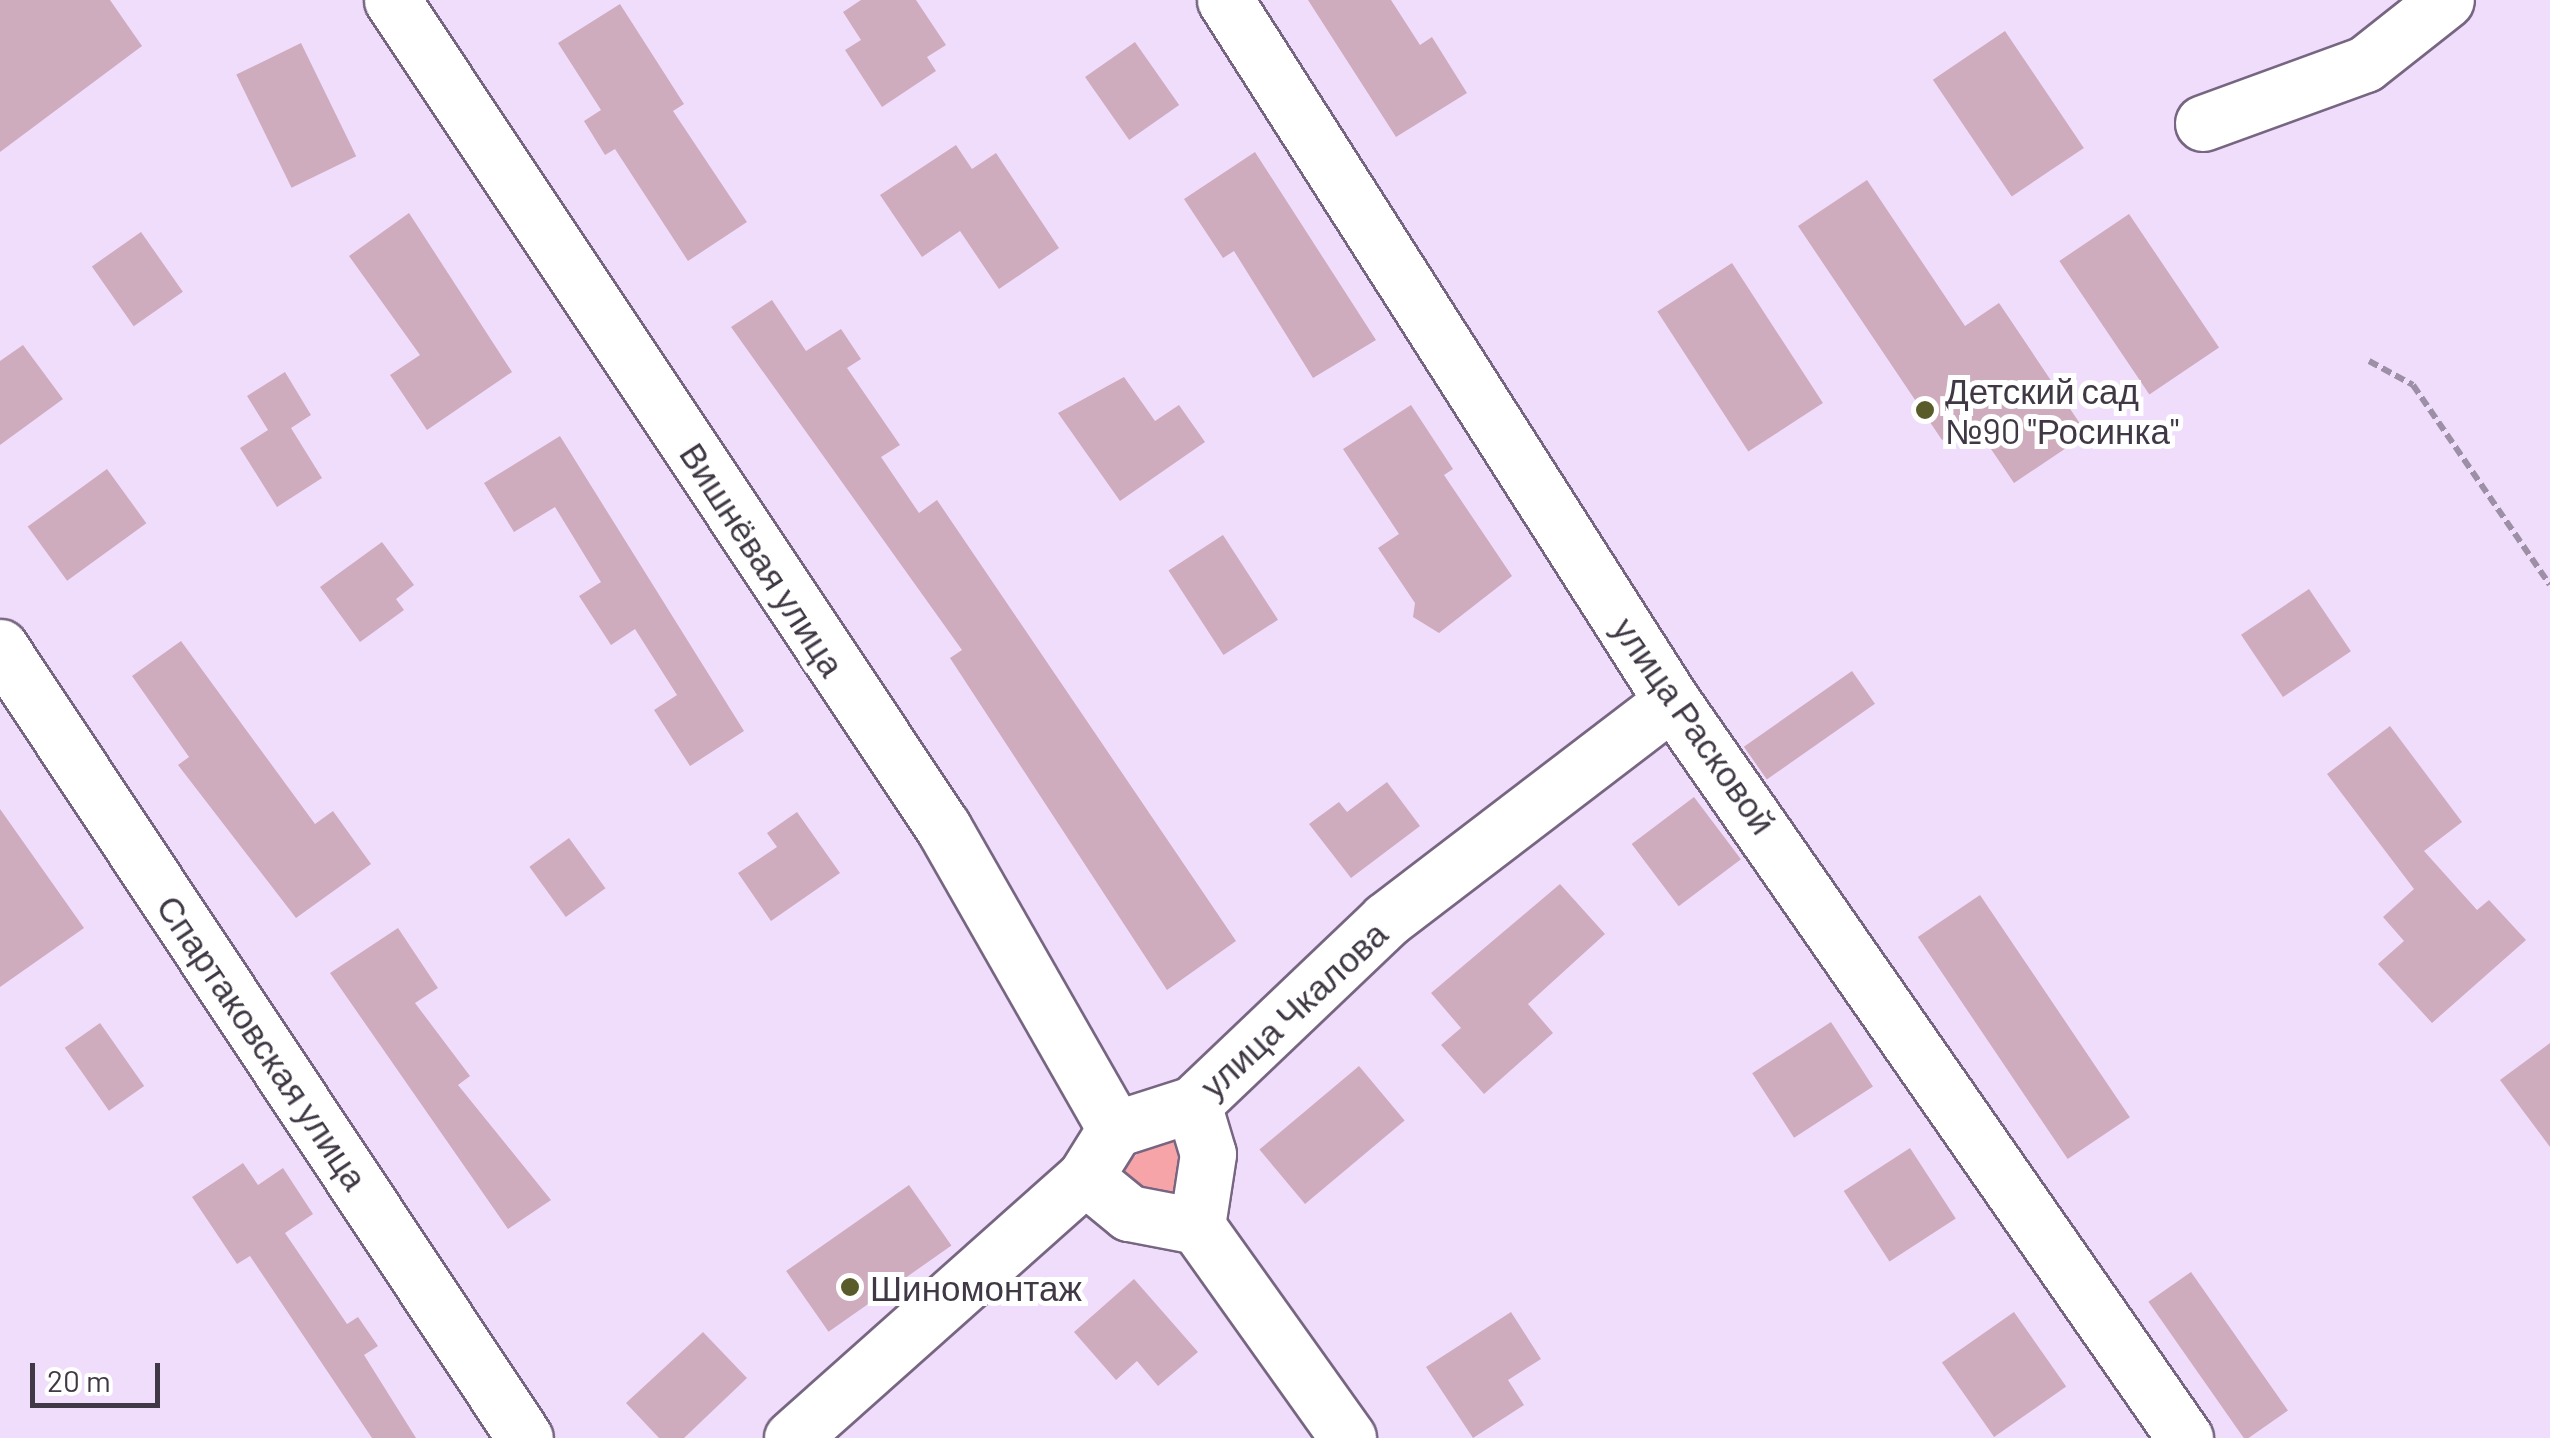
<!DOCTYPE html>
<meta charset="utf-8">
<style>
body{margin:0}
#map{position:relative;width:2550px;height:1438px;overflow:hidden;background:#f0ddfc;font-family:Barlow,sans-serif}
div>[style]{position:absolute}
.green>*{inset:0;background:#f6a4a7}
.building>*{inset:0;background:#ceacbe;transform-origin:0 0}
.path>*{height:6px;margin-top:-3px;transform-origin:0;background:repeating-linear-gradient(90deg,#9d90a6 0 10px,transparent 0 15px)}
.roads{filter:drop-shadow(2px 0 #776681) drop-shadow(-2px 0 #776681) drop-shadow(0 2px #776681) drop-shadow(0 -2px #776681)}
.minor>*{height:55px;margin:-27.5px;padding:0 27.5px;transform-origin:27.5px;border-radius:27.5px;background:#fff}
.dots>*{width:28px;height:28px;translate:-50% -50%;box-sizing:border-box;border:5px solid #fff;border-radius:50%}
span{translate:-50% -50%;white-space:nowrap;text-align:center;line-height:1.15;-webkit-text-stroke:10px #fff;paint-order:stroke}
.poi-label{font-size:35px;color:#403945}
.left{translate:0 -50%;text-align:left}
.street-label{font-size:35px;color:#403945}
.scale{position:absolute;left:30px;top:1363px;width:130px;height:45px;box-sizing:border-box;border:5px solid #403945;border-top:0;padding-left:12px;font-size:30px;line-height:35px;white-space:nowrap;color:#403945;-webkit-text-stroke:8px #fff;paint-order:stroke}
</style>
<div id="map">
<div class="green">
<i style="clip-path:polygon(1161px 1136px,1176px 1141px,1189px 1177px,1166px 1201px,1125px 1186px,1123px 1165px)"></i>
</div>
<div class="building">
<i style="clip-path:polygon(0 0,110px 0,142px 46px,0 152px)"></i>
<i style="clip-path:polygon(861px 0,916px 0,946px 45px,927px 57px,936px 71px,882px 107px,845px 50px,861px 40px,843px 12px)"></i>
<i style="clip-path:polygon(1308px 0,1391px 0,1420px 45px,1432px 37px,1467px 93px,1396px 137px)"></i>
<i style="clip-path:polygon(620px 4px,684px 104px,673px 111px,747px 222px,688px 261px,615px 149px,605px 155px,584px 121px,601px 110px,558px 43px)"></i>
<i style="left:2005px;top:31px;width:141px;height:87px;rotate:56deg"></i>
<i style="left:1135px;top:42px;width:77px;height:61px;rotate:55deg"></i>
<i style="left:301px;top:43px;width:126px;height:72px;rotate:64deg"></i>
<i style="clip-path:polygon(956px 145px,972px 169px,996px 153px,1059px 248px,999px 289px,960px 231px,922px 257px,880px 195px)"></i>
<i style="clip-path:polygon(1255px 152px,1376px 340px,1313px 378px,1234px 251px,1223px 258px,1184px 199px)"></i>
<i style="clip-path:polygon(1867px 180px,1965px 326px,1999px 303px,2087px 434px,2014px 483px,1972px 421px,1942px 440px,1798px 226px)"></i>
<i style="clip-path:polygon(409px 213px,512px 372px,427px 430px,390px 375px,420px 355px,349px 256px)"></i>
<i style="left:2129px;top:214px;width:161px;height:84px;rotate:56deg"></i>
<i style="left:141px;top:232px;width:73px;height:60px;rotate:55deg"></i>
<i style="left:1732px;top:263px;width:167px;height:89px;rotate:57deg"></i>
<i style="clip-path:polygon(772px 300px,806px 351px,841px 329px,861px 359px,847px 368px,900px 445px,881px 457px,919px 513px,937px 500px,1236px 941px,1167px 990px,950px 658px,962px 650px,731px 327px)"></i>
<i style="clip-path:polygon(23px 345px,63px 399px,0 445px,0 361px)"></i>
<i style="clip-path:polygon(285px 372px,311px 415px,291px 428px,322px 478px,277px 507px,240px 448px,268px 430px,247px 396px)"></i>
<i style="clip-path:polygon(1124px 377px,1155px 421px,1179px 405px,1205px 442px,1120px 501px,1058px 413px)"></i>
<i style="clip-path:polygon(1411px 405px,1453px 469px,1444px 475px,1512px 576px,1439px 633px,1413px 617px,1415px 603px,1378px 548px,1399px 534px,1343px 449px)"></i>
<i style="clip-path:polygon(560px 436px,744px 731px,690px 766px,654px 710px,677px 695px,635px 629px,611px 645px,579px 596px,601px 582px,555px 507px,514px 532px,484px 483px)"></i>
<i style="left:107px;top:469px;width:67px;height:98px;rotate:54deg"></i>
<i style="left:1223px;top:535px;width:101px;height:65px;rotate:57deg"></i>
<i style="clip-path:polygon(382px 542px,414px 585px,396px 599px,404px 610px,360px 642px,320px 587px)"></i>
<i style="left:2309px;top:589px;width:75px;height:82px;rotate:56deg"></i>
<i style="clip-path:polygon(181px 641px,315px 824px,333px 811px,371px 864px,296px 918px,178px 765px,189px 757px,132px 676px)"></i>
<i style="left:1852px;top:671px;width:40px;height:132px;rotate:55deg"></i>
<i style="clip-path:polygon(2390px 726px,2462px 822px,2424px 851px,2477px 910px,2489px 900px,2526px 940px,2432px 1023px,2378px 964px,2404px 941px,2383px 917px,2414px 889px,2327px 774px)"></i>
<i style="clip-path:polygon(1387px 782px,1420px 826px,1351px 878px,1309px 824px,1339px 802px,1347px 812px)"></i>
<i style="left:1694px;top:797px;width:78px;height:78px;rotate:53deg"></i>
<i style="clip-path:polygon(0 809px,84px 928px,0 987px)"></i>
<i style="clip-path:polygon(797px 812px,840px 873px,771px 921px,738px 873px,777px 847px,767px 833px)"></i>
<i style="left:569px;top:838px;width:62px;height:49px;rotate:54deg"></i>
<i style="clip-path:polygon(1560px 884px,1605px 934px,1528px 1004px,1553px 1033px,1484px 1094px,1441px 1045px,1461px 1028px,1431px 993px)"></i>
<i style="left:1980px;top:895px;width:268px;height:75px;rotate:56deg"></i>
<i style="clip-path:polygon(398px 928px,438px 988px,415px 1003px,470px 1076px,458px 1085px,551px 1200px,508px 1229px,330px 973px)"></i>
<i style="left:1831px;top:1022px;width:77px;height:94px;rotate:57deg"></i>
<i style="left:100px;top:1023px;width:77px;height:43px;rotate:55deg"></i>
<i style="clip-path:polygon(2550px 1043px,2550px 1147px,2500px 1080px)"></i>
<i style="left:1359px;top:1066px;width:71px;height:130px;rotate:50deg"></i>
<i style="left:1910px;top:1148px;width:84px;height:79px;rotate:57deg"></i>
<i style="clip-path:polygon(243px 1163px,258px 1185px,283px 1168px,313px 1214px,285px 1233px,347px 1324px,358px 1317px,378px 1346px,364px 1355px,416px 1438px,372px 1438px,250px 1256px,237px 1264px,192px 1197px)"></i>
<i style="left:909px;top:1185px;width:74px;height:150px;rotate:55deg"></i>
<i style="left:2191px;top:1272px;width:169px;height:52px;rotate:55deg"></i>
<i style="clip-path:polygon(1134px 1279px,1198px 1352px,1158px 1386px,1137px 1361px,1116px 1380px,1074px 1332px)"></i>
<i style="clip-path:polygon(1511px 1312px,1541px 1359px,1508px 1380px,1524px 1405px,1473px 1438px,1426px 1367px)"></i>
<i style="left:2014px;top:1312px;width:91px;height:88px;rotate:55deg"></i>
<i style="clip-path:polygon(703px 1332px,747px 1378px,684px 1438px,659px 1438px,626px 1403px)"></i>
</div>
<div class="path">
<i style="left:2369px;top:361px;width:50px;rotate:28.6deg"></i>
<i style="left:2413px;top:385px;width:242px;rotate:55.6deg"></i>
</div>
<div class="roads">
<div class="minor">
<i style="left:392px;top:0;width:994px;rotate:56.33deg"></i>
<i style="left:943px;top:827px;width:348px;rotate:60.3deg"></i>
<i style="left:1225px;top:0;width:831px;rotate:57.48deg"></i>
<i style="left:1672px;top:701px;width:898px;rotate:55.16deg"></i>
<i style="left:2203px;top:123px;width:172px;rotate:-20deg"></i>
<i style="left:2365px;top:64px;width:103px;rotate:-38.3deg"></i>
<i style="left:0;top:647px;width:949px;rotate:56.43deg"></i>
<i style="left:1193px;top:1104px;width:52px;rotate:73.3deg"></i>
<i style="left:1208px;top:1154px;width:73px;rotate:98.7deg"></i>
<i style="left:1197px;top:1226px;width:260px;rotate:54.5deg"></i>
<i style="left:1085px;top:1177px;width:57px;rotate:39.3deg"></i>
<i style="left:1129px;top:1213px;width:69px;rotate:10.8deg"></i>
<i style="left:792px;top:1438px;width:392px;rotate:-41.7deg"></i>
<i style="left:1085px;top:1177px;width:57px;rotate:-58deg"></i>
<i style="left:1115px;top:1129px;width:82px;rotate:-17.8deg"></i>
<i style="left:1193px;top:1104px;width:267px;rotate:-43.6deg"></i>
<i style="left:1386px;top:920px;width:360px;rotate:-37.4deg"></i>
</div>
</div>
<div class="dots">
<i style="left:1925px;top:410px;background:#595c2a"></i>
<i style="left:850px;top:1287px;background:#595c2a"></i>
</div>
<div class="poi-label">
<span class="left" style="left:1945px;top:410px">Детский сад<br>№90 "Росинка"</span>
<span class="left" style="left:870px;top:1287px">Шиномонтаж</span>
</div>
<div class="street-label">
<span style="left:763px;top:559px;rotate:57deg">Вишнёвая улица</span>
<span style="left:1695px;top:725px;rotate:55deg">улица Расковой</span>
<span style="left:1293px;top:1009px;rotate:-43deg">улица Чкалова</span>
<span style="left:263px;top:1042px;rotate:56deg">Спартаковская улица</span>
</div>
<div class="scale">20 m</div>
</div>
